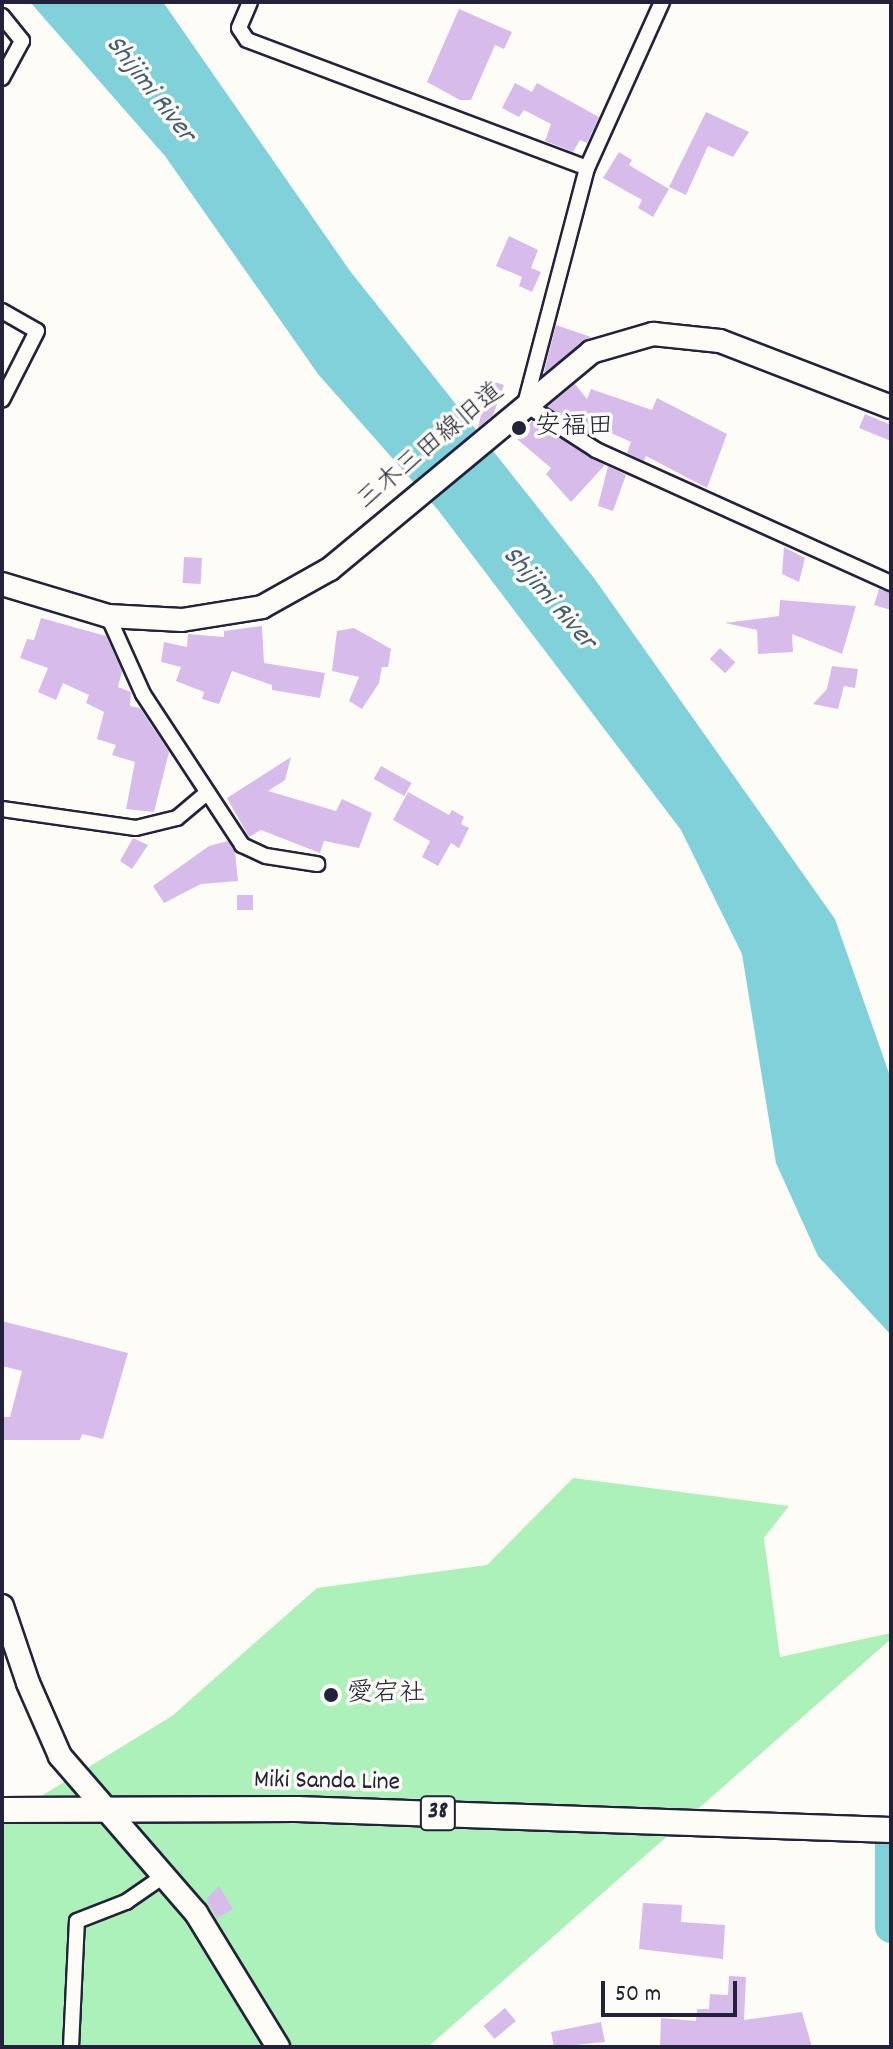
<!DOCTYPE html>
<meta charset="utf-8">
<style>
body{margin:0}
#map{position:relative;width:893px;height:2049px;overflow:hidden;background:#fdfcf7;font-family:Dekko,"Klee One",sans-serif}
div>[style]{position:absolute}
.green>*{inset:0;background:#acf0ba}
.water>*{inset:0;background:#80d1da}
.river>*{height:32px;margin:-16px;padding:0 16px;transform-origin:16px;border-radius:16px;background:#80d1da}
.building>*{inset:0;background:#d7bceb;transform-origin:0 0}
.roads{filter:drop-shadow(2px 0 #22223b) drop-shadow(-2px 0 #22223b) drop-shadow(0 2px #22223b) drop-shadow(0 -2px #22223b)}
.street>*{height:14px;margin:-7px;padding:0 7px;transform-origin:7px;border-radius:7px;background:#fdfcf7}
.secondary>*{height:22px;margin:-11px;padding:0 11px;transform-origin:11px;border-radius:11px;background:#fdfcf7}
.primary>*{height:24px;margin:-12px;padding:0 12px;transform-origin:12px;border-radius:12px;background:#fdfcf7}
.dots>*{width:22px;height:22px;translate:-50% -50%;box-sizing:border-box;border:4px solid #fdfcf7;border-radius:50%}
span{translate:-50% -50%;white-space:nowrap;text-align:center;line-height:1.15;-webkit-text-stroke:7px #fdfcf7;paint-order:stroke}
.shield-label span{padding:2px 6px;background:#fdfcf7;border:2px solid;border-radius:6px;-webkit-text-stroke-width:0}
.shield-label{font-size:24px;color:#22223b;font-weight:700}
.poi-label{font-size:26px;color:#22223b}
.left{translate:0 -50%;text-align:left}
.street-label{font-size:26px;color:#22223b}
.water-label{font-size:28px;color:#435f73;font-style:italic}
.frame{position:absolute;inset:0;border:4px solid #22223b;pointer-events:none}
.scale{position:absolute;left:601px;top:1981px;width:136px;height:36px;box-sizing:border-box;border:4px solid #22223b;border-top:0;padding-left:10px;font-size:24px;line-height:28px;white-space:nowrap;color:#22223b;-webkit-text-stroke:6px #fdfcf7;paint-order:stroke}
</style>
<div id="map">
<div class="green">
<i style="clip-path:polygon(573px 1478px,789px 1506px,764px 1538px,780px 1657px,891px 1633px,891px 1639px,428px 2047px,2px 2047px,2px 1820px,172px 1716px,317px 1588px,487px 1565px)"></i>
</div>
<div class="water">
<i style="clip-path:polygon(30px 2px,163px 2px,350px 271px,594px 578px,835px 919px,891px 1079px,891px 1335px,818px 1256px,776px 1163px,742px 954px,681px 830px,438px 510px,318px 374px,165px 156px)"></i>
</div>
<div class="river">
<i style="left:891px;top:1841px;width:86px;rotate:90deg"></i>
</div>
<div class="building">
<i style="clip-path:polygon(459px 9px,512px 32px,504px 49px,495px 45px,471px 100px,460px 100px,427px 82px)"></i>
<i style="clip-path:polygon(515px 83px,532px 92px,537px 83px,599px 117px,587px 143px,580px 140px,573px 152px,545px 141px,551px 124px,524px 110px,519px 117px,502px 108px)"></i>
<i style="clip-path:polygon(706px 112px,749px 132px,733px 157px,708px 146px,686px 195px,669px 187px)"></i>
<i style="clip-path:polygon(619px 152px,632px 160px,629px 165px,669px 189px,653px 217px,638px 208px,642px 200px,603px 178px)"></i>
<i style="clip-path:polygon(509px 236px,538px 250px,531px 268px,541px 272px,532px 292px,519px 286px,522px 277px,496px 266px)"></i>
<i style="clip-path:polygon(556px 325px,591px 337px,545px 372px,544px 372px)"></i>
<i style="clip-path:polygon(489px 380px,504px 385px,493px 415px,478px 428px)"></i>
<i style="clip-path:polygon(575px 384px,587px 399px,591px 389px,652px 410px,657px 398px,727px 434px,707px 488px,646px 456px,644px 461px,627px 453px,631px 442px,595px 426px,591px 435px,547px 407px)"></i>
<i style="clip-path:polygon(865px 414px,891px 425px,891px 441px,859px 428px)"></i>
<i style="clip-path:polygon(532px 421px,605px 465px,571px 502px,546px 474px,551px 468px,517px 439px)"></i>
<i style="clip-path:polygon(608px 466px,626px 475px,613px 511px,598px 506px)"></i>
<i style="clip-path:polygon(784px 547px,805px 558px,799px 582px,782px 574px)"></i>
<i style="left:184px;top:557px;width:18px;height:26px;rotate:3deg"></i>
<i style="clip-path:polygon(879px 589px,891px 593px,891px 610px,874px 605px)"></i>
<i style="clip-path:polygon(780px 600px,856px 606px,842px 654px,792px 634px,793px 652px,758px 654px,757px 630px,725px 623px,779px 616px)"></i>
<i style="clip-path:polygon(41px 618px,106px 636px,122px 671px,118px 687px,131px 692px,130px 706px,140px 708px,169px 752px,154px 812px,126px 809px,135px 762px,112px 755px,116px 745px,97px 739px,104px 712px,86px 703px,89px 695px,63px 683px,56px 700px,38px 692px,48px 668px,20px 658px,27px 639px,34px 640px)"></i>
<i style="clip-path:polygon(262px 626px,264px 663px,325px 673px,320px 698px,272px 690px,272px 685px,232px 671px,219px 704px,202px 699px,204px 692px,176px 681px,181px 667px,161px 662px,164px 642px,187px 647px,188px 634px,224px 637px,224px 631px)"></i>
<i style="clip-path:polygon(354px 628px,391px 649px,388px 667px,382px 667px,379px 683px,362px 709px,349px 701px,359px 677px,332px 671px,337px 631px)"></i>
<i style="left:720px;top:648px;width:21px;height:15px;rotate:43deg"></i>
<i style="clip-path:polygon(832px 666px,858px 669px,855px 688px,844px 686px,838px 709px,813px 704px,827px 689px)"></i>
<i style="clip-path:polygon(291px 757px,285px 780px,268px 791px,336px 811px,342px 799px,372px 813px,359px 848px,324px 841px,320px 853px,261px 830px,249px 837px,227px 798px)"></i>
<i style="left:381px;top:766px;width:35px;height:15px;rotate:29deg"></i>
<i style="clip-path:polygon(408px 792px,449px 815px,452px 810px,464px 817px,461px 824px,469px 828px,459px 848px,451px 843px,438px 866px,422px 857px,430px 841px,393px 820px)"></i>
<i style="clip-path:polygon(133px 838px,148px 845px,132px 869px,120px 861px)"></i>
<i style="clip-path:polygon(228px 841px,235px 852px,238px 881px,201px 884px,164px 903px,153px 886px,209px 846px)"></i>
<i style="left:237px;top:895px;width:16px;height:15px"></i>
<i style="clip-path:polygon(2px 1321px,128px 1353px,103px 1439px,82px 1434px,80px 1440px,2px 1440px,2px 1417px,10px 1417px,22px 1371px,2px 1366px)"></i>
<i style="clip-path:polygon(219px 1886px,233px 1909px,217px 1918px,206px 1899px)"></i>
<i style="clip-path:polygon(643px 1903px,682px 1905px,681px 1922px,725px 1925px,723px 1959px,639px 1949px)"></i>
<i style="clip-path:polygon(729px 1976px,746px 1977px,744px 2020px,802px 2012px,812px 2047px,660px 2047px,661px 2018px,696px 2021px,697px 2009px,709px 2009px,710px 1994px,728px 1995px)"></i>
<i style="left:505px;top:2008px;width:17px;height:28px;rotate:50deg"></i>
<i style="clip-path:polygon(601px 2022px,605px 2042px,554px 2047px,551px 2032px)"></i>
</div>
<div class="roads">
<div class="street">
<i style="left:250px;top:2px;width:28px;rotate:113deg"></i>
<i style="left:239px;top:28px;width:14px;rotate:56deg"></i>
<i style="left:247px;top:40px;width:363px;rotate:20.6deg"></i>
<i style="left:662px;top:2px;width:182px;rotate:114.3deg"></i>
<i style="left:587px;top:168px;width:244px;rotate:104.7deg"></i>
<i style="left:525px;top:404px;width:85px;rotate:32.9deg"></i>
<i style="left:596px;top:450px;width:324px;rotate:24.3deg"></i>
<i style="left:2px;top:16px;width:32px;rotate:51deg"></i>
<i style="left:22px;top:41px;width:42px;rotate:118.4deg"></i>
<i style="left:2px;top:311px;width:40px;rotate:29.7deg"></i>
<i style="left:37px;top:331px;width:77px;rotate:116.9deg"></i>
<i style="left:108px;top:616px;width:85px;rotate:65.8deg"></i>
<i style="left:143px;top:694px;width:181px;rotate:56.7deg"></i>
<i style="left:242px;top:845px;width:26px;rotate:25deg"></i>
<i style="left:266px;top:856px;width:52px;rotate:8.9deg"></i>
<i style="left:2px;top:809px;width:135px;rotate:8.1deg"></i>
<i style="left:136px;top:828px;width:42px;rotate:-13.7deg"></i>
<i style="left:177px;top:818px;width:39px;rotate:-40deg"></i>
<i style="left:71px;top:2047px;width:126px;rotate:-87.3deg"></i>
<i style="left:77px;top:1921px;width:53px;rotate:-21.2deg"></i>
<i style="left:126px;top:1902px;width:44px;rotate:-34.8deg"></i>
</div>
<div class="secondary">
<i style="left:2px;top:584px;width:111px;rotate:16.8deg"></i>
<i style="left:108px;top:616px;width:74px;rotate:3.1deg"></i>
<i style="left:182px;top:620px;width:81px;rotate:-9.2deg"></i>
<i style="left:262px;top:607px;width:78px;rotate:-29.2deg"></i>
<i style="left:330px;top:569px;width:339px;rotate:-39.7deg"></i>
<i style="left:591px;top:352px;width:65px;rotate:-16.2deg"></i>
<i style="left:653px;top:334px;width:67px;rotate:6deg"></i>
<i style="left:720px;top:341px;width:183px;rotate:21.1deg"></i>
<i style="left:2px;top:1606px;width:81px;rotate:71.3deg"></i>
<i style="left:28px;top:1683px;width:80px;rotate:66.3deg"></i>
<i style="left:60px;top:1756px;width:208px;rotate:49.1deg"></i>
<i style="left:196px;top:1913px;width:157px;rotate:58.5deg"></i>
</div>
<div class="primary">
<i style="left:2px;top:1810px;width:295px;rotate:-0.2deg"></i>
<i style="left:297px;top:1809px;width:594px;rotate:2.02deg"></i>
</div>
</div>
<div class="dots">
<i style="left:519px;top:428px;background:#22223b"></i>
<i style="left:331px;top:1695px;background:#22223b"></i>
</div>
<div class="shield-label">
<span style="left:438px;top:1813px">38</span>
</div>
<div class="poi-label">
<span class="left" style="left:535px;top:428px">安福田</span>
<span class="left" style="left:347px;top:1695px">愛宕社</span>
</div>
<div class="street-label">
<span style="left:431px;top:447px;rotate:-40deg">三木三田線旧道</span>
<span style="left:327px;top:1782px;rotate:1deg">Miki Sanda Line</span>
</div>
<div class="water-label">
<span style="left:149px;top:90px;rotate:52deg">Shijimi River</span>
<span style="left:548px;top:599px;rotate:49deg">Shijimi River</span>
</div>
<div class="frame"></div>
<div class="scale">50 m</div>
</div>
